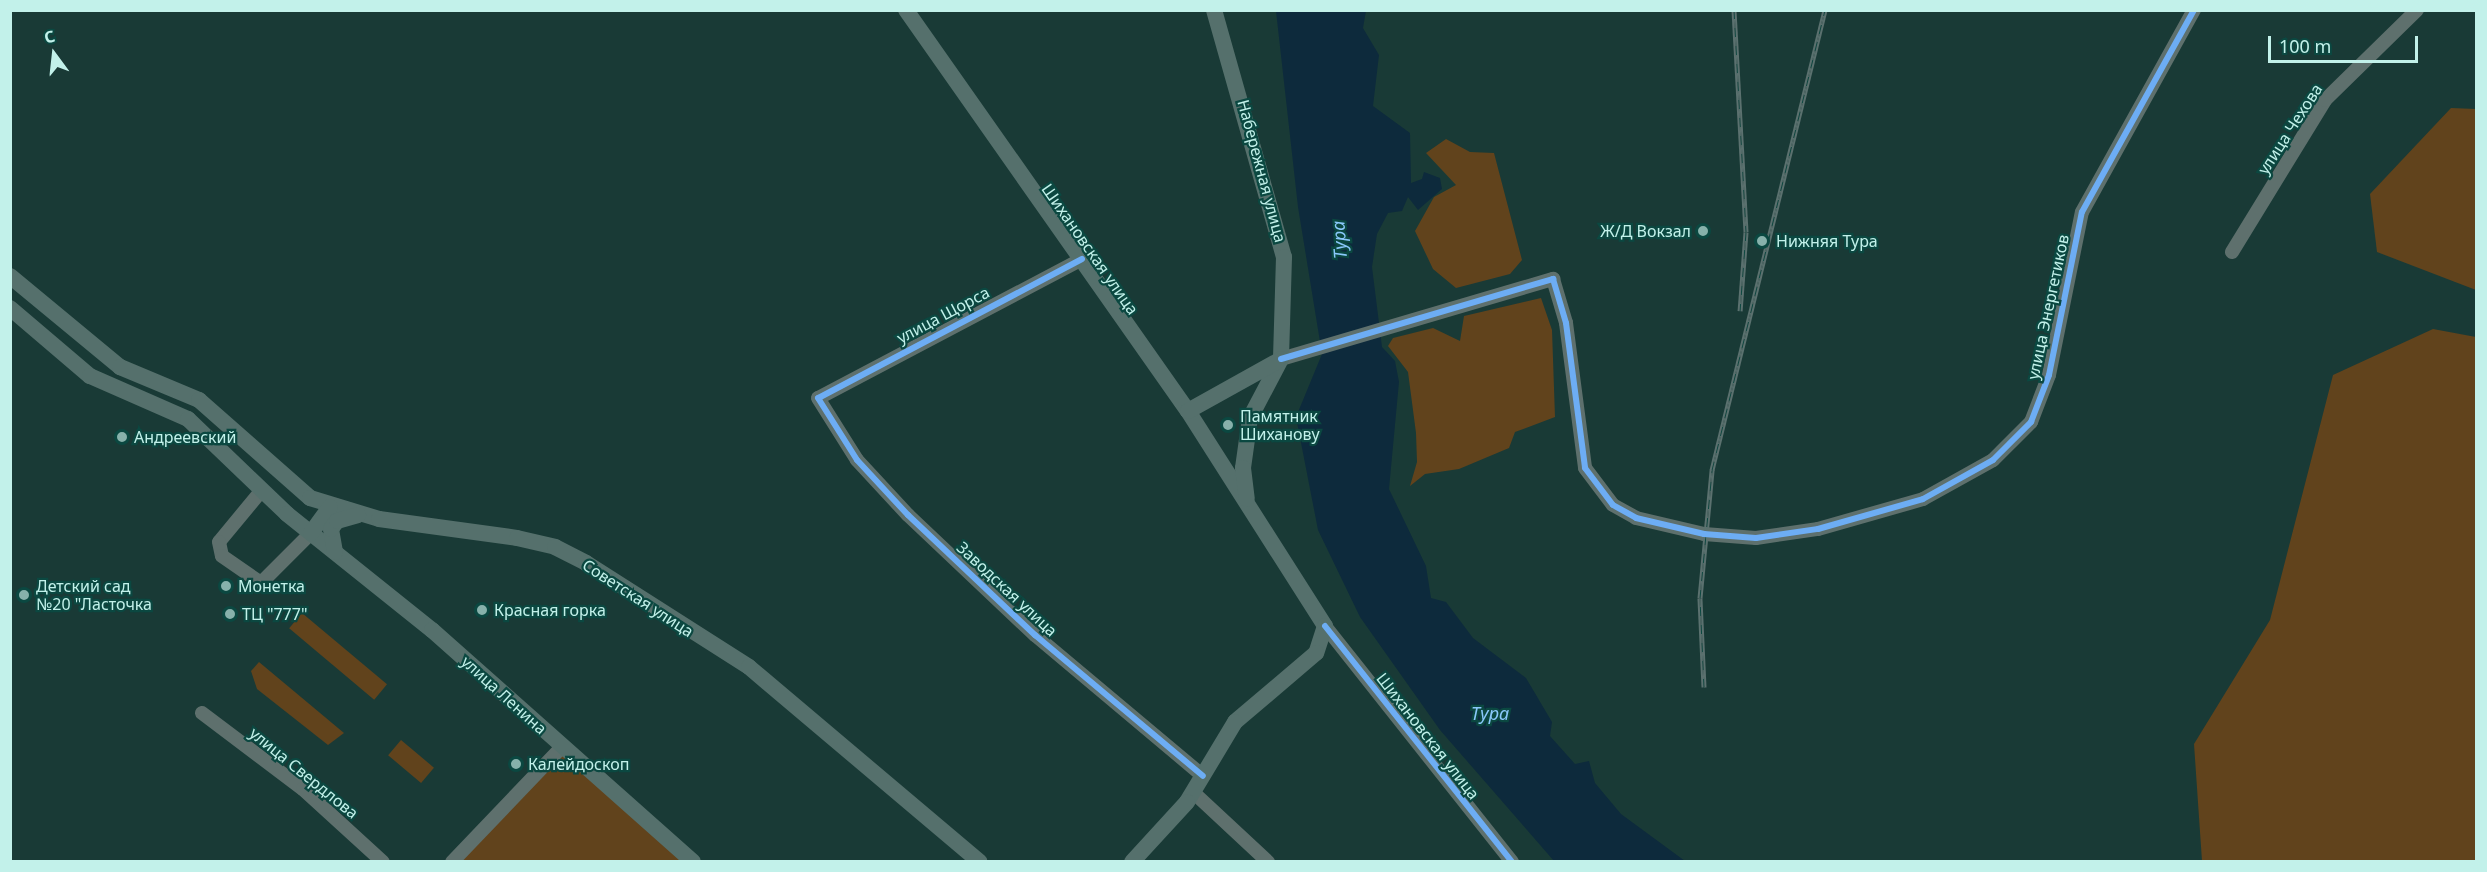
<!DOCTYPE html>
<meta charset="utf-8">
<style>
body{margin:0}
#map{position:relative;width:2487px;height:872px;overflow:hidden;background:#193a36;font-family:"Noto Sans",sans-serif}
div>[style]{position:absolute}
.green>*{inset:0;background:#61431c;transform-origin:0 0}
.water>*{inset:0;background:#0d2a3c}
.minor>*{height:14px;margin:-7px;padding:0 7px;transform-origin:7px;border-radius:7px;background:#5e706d}
.major>*{height:16px;margin:-8px;padding:0 8px;transform-origin:8px;border-radius:8px;background:#55706c}
.rail>*{height:5px;margin-top:-2.5px;transform-origin:0;background:repeating-linear-gradient(90deg,#0b4841 0 9px,#5b716f 0 18px);box-sizing:border-box;border-block:2px solid #5b716f}
.cycleway>*{height:6px;margin:-3px;padding:0 3px;transform-origin:3px;border-radius:3px;background:#6dadf4}
.dots>*{width:16px;height:16px;translate:-50% -50%;box-sizing:border-box;border:3px solid #0b4841;border-radius:50%}
span{translate:-50% -50%;white-space:nowrap;text-align:center;line-height:1.15;-webkit-text-stroke:4.5px #0b4841;paint-order:stroke}
.street-label{font-size:16px;color:#c2f1ea}
.poi-label{font-size:16px;color:#c2f1ea}
.right{translate:-100% -50%;text-align:right}
.left{translate:0 -50%;text-align:left}
.water-label{font-size:18px;color:#8ac8fb;font-style:italic}
.frame{position:absolute;inset:0;border:12px solid #c2f1ea;pointer-events:none}
.north{position:absolute;left:24px;top:24px;width:60px;height:60px;-webkit-text-stroke:4px #0b4841;paint-order:stroke;rotate:345deg;font-size:16px;font-weight:700;line-height:24px;text-align:center;color:#c2f1ea}
.north::after{content:'';display:block;margin:auto;width:21px;height:27px;background:#c2f1ea;clip-path:polygon(50% 0,100% 100%,50% 72%,0 100%)}
.scale{position:absolute;left:2268px;top:36px;width:150px;height:27px;box-sizing:border-box;border:3px solid #c2f1ea;border-top:0;padding-left:8px;font-size:18px;line-height:21px;white-space:nowrap;color:#c2f1ea;-webkit-text-stroke:4px #0b4841;paint-order:stroke}
</style>
<div id="map">
<div class="green">
<i style="clip-path:polygon(2451px 108px,2476px 109px,2476px 290px,2377px 252px,2370px 194px)"></i>
<i style="clip-path:polygon(1446px 139px,1470px 152px,1494px 153px,1522px 260px,1510px 274px,1456px 288px,1433px 269px,1415px 231px,1434px 197px,1456px 185px,1426px 153px)"></i>
<i style="clip-path:polygon(1541px 298px,1552px 330px,1555px 417px,1515px 432px,1509px 448px,1459px 469px,1425px 474px,1410px 486px,1417px 462px,1416px 433px,1408px 372px,1388px 346px,1393px 338px,1433px 328px,1460px 341px,1464px 316px)"></i>
<i style="clip-path:polygon(2433px 329px,2476px 337px,2476px 861px,2202px 861px,2194px 744px,2270px 620px,2333px 375px)"></i>
<i style="left:302px;top:613px;width:111px;height:20px;rotate:40deg"></i>
<i style="clip-path:polygon(259px 662px,344px 733px,328px 745px,257px 689px,251px 671px)"></i>
<i style="left:401px;top:740px;width:43px;height:20px;rotate:40deg"></i>
<i style="clip-path:polygon(561px 748px,691px 862px,452px 862px)"></i>
</div>
<div class="water">
<i style="clip-path:polygon(1276px 11px,1366px 11px,1363px 28px,1379px 55px,1373px 106px,1410px 133px,1411px 183px,1422px 179px,1424px 172px,1440px 178px,1442px 189px,1418px 210px,1408px 197px,1402px 211px,1388px 213px,1377px 234px,1372px 267px,1382px 347px,1395px 361px,1399px 382px,1389px 489px,1426px 566px,1431px 598px,1446px 602px,1473px 638px,1526px 678px,1552px 722px,1550px 736px,1575px 764px,1589px 761px,1595px 783px,1621px 814px,1685px 861px,1554px 861px,1440px 730px,1360px 617px,1318px 530px,1296px 417px,1322px 354px,1298px 207px)"></i>
</div>
<div class="minor">
<i style="left:2232px;top:252px;width:178px;rotate:-58.5deg"></i>
<i style="left:2325px;top:100px;width:129px;rotate:-44.4deg"></i>
<i style="left:1082px;top:259px;width:298px;rotate:152.2deg"></i>
<i style="left:818px;top:398px;width:73px;rotate:57.8deg"></i>
<i style="left:857px;top:460px;width:75px;rotate:47.2deg"></i>
<i style="left:908px;top:515px;width:175px;rotate:43.4deg"></i>
<i style="left:1035px;top:635px;width:219px;rotate:40deg"></i>
<i style="left:1281px;top:359px;width:284px;rotate:-16.4deg"></i>
<i style="left:1553px;top:279px;width:46px;rotate:73.5deg"></i>
<i style="left:1566px;top:323px;width:146px;rotate:82.5deg"></i>
<i style="left:1585px;top:468px;width:46px;rotate:52.9deg"></i>
<i style="left:1613px;top:505px;width:26px;rotate:29deg"></i>
<i style="left:1636px;top:518px;width:70px;rotate:13.2deg"></i>
<i style="left:1704px;top:534px;width:52px;rotate:4.4deg"></i>
<i style="left:1756px;top:538px;width:63px;rotate:-8.3deg"></i>
<i style="left:1818px;top:529px;width:109px;rotate:-15.9deg"></i>
<i style="left:1923px;top:499px;width:80px;rotate:-29.1deg"></i>
<i style="left:1993px;top:460px;width:54px;rotate:-45deg"></i>
<i style="left:2031px;top:422px;width:50px;rotate:-69deg"></i>
<i style="left:2049px;top:375px;width:166px;rotate:-78.6deg"></i>
<i style="left:2082px;top:212px;width:231px;rotate:-61deg"></i>
<i style="left:262px;top:490px;width:67px;rotate:129.6deg"></i>
<i style="left:219px;top:542px;width:14px;rotate:78deg"></i>
<i style="left:222px;top:556px;width:47px;rotate:34.7deg"></i>
<i style="left:261px;top:583px;width:71px;rotate:-45deg"></i>
<i style="left:1325px;top:626px;width:301px;rotate:51.6deg"></i>
<i style="left:202px;top:713px;width:126px;rotate:37deg"></i>
<i style="left:303px;top:789px;width:108px;rotate:42.4deg"></i>
<i style="left:1193px;top:792px;width:103px;rotate:43deg"></i>
<i style="left:452px;top:862px;width:158px;rotate:-46.3deg"></i>
</div>
<div class="major">
<i style="left:906px;top:10px;width:490px;rotate:54.9deg"></i>
<i style="left:1188px;top:411px;width:255px;rotate:57.5deg"></i>
<i style="left:1325px;top:626px;width:28px;rotate:108deg"></i>
<i style="left:1316px;top:653px;width:106px;rotate:139.6deg"></i>
<i style="left:1235px;top:722px;width:93px;rotate:121deg"></i>
<i style="left:1187px;top:802px;width:81px;rotate:132.5deg"></i>
<i style="left:1214px;top:10px;width:257px;rotate:74.2deg"></i>
<i style="left:1284px;top:257px;width:102px;rotate:91.7deg"></i>
<i style="left:1281px;top:359px;width:67px;rotate:117.7deg"></i>
<i style="left:1250px;top:418px;width:50px;rotate:98deg"></i>
<i style="left:1243px;top:468px;width:31px;rotate:83deg"></i>
<i style="left:10px;top:276px;width:143px;rotate:39.6deg"></i>
<i style="left:120px;top:367px;width:86px;rotate:22.7deg"></i>
<i style="left:199px;top:400px;width:148px;rotate:41.4deg"></i>
<i style="left:310px;top:498px;width:72px;rotate:16.9deg"></i>
<i style="left:379px;top:519px;width:139px;rotate:7.8deg"></i>
<i style="left:517px;top:538px;width:39px;rotate:13deg"></i>
<i style="left:555px;top:547px;width:35px;rotate:27deg"></i>
<i style="left:586px;top:563px;width:193px;rotate:32.5deg"></i>
<i style="left:749px;top:667px;width:302px;rotate:40.2deg"></i>
<i style="left:10px;top:308px;width:105px;rotate:40.4deg"></i>
<i style="left:90px;top:376px;width:107px;rotate:23.7deg"></i>
<i style="left:188px;top:419px;width:137px;rotate:43.8deg"></i>
<i style="left:287px;top:514px;width:186px;rotate:38.7deg"></i>
<i style="left:432px;top:630px;width:349px;rotate:41.6deg"></i>
<i style="left:1188px;top:411px;width:103px;rotate:-29.1deg"></i>
<i style="left:311px;top:533px;width:32px;rotate:-54deg"></i>
<i style="left:335px;top:552px;width:23px;rotate:-100deg"></i>
<i style="left:331px;top:529px;width:10px;rotate:-53deg"></i>
<i style="left:337px;top:521px;width:22px;rotate:-16deg"></i>
</div>
<div class="rail">
<i style="left:1734px;top:10px;width:222px;rotate:86.9deg"></i>
<i style="left:1746px;top:232px;width:79px;rotate:94.3deg"></i>
<i style="left:1704px;top:687px;width:89px;rotate:-92.6deg"></i>
<i style="left:1700px;top:598px;width:129px;rotate:-84.6deg"></i>
<i style="left:1712px;top:470px;width:474px;rotate:-76.2deg"></i>
</div>
<div class="cycleway">
<i style="left:1082px;top:259px;width:298px;rotate:152.2deg"></i>
<i style="left:818px;top:398px;width:73px;rotate:57.8deg"></i>
<i style="left:857px;top:460px;width:75px;rotate:47.2deg"></i>
<i style="left:908px;top:515px;width:175px;rotate:43.4deg"></i>
<i style="left:1035px;top:635px;width:219px;rotate:40deg"></i>
<i style="left:1281px;top:359px;width:284px;rotate:-16.4deg"></i>
<i style="left:1553px;top:279px;width:46px;rotate:73.5deg"></i>
<i style="left:1566px;top:323px;width:146px;rotate:82.5deg"></i>
<i style="left:1585px;top:468px;width:46px;rotate:52.9deg"></i>
<i style="left:1613px;top:505px;width:26px;rotate:29deg"></i>
<i style="left:1636px;top:518px;width:70px;rotate:13.2deg"></i>
<i style="left:1704px;top:534px;width:52px;rotate:4.4deg"></i>
<i style="left:1756px;top:538px;width:63px;rotate:-8.3deg"></i>
<i style="left:1818px;top:529px;width:109px;rotate:-15.9deg"></i>
<i style="left:1923px;top:499px;width:80px;rotate:-29.1deg"></i>
<i style="left:1993px;top:460px;width:54px;rotate:-45deg"></i>
<i style="left:2031px;top:422px;width:50px;rotate:-69deg"></i>
<i style="left:2049px;top:375px;width:166px;rotate:-78.6deg"></i>
<i style="left:2082px;top:212px;width:231px;rotate:-61deg"></i>
<i style="left:1325px;top:626px;width:301px;rotate:51.6deg"></i>
</div>
<div class="dots">
<i style="left:1703px;top:231px;background:#87b1ab"></i>
<i style="left:1762px;top:241px;background:#87b1ab"></i>
<i style="left:1228px;top:425px;background:#87b1ab"></i>
<i style="left:122px;top:437px;background:#87b1ab"></i>
<i style="left:226px;top:586px;background:#87b1ab"></i>
<i style="left:24px;top:595px;background:#87b1ab"></i>
<i style="left:482px;top:610px;background:#87b1ab"></i>
<i style="left:230px;top:614px;background:#87b1ab"></i>
<i style="left:516px;top:764px;background:#87b1ab"></i>
</div>
<div class="street-label">
<span style="left:2290px;top:129px;rotate:-57deg">улица Чехова</span>
<span style="left:1262px;top:171px;rotate:75deg">Набережная улица</span>
<span style="left:1090px;top:249px;rotate:55deg">Шихановская улица</span>
<span style="left:2048px;top:307px;rotate:-78deg">улица Энергетиков</span>
<span style="left:943px;top:315px;rotate:-28deg">улица Щорса</span>
<span style="left:1007px;top:589px;rotate:43deg">Заводская улица</span>
<span style="left:638px;top:598px;rotate:33deg">Советская улица</span>
<span style="left:504px;top:695px;rotate:42deg">улица Ленина</span>
<span style="left:1428px;top:736px;rotate:52deg">Шихановская улица</span>
<span style="left:304px;top:773px;rotate:39deg">улица Свердлова</span>
</div>
<div class="poi-label">
<span class="right" style="left:1691px;top:231px">Ж/Д Вокзал</span>
<span class="left" style="left:1776px;top:241px">Нижняя Тура</span>
<span class="left" style="left:1240px;top:425px">Памятник<br>Шиханову</span>
<span class="left" style="left:134px;top:437px">Андреевский</span>
<span class="left" style="left:36px;top:595px">Детский сад<br>№20 "Ласточка</span>
<span class="left" style="left:238px;top:586px">Монетка</span>
<span class="left" style="left:494px;top:610px">Красная горка</span>
<span class="left" style="left:242px;top:614px">ТЦ "777"</span>
<span class="left" style="left:528px;top:764px">Калейдоскоп</span>
</div>
<div class="water-label">
<span style="left:1339px;top:240px;rotate:-94deg">Тура</span>
<span style="left:1490px;top:713px">Тура</span>
</div>
<div class="frame"></div>
<div class="north">С</div>
<div class="scale">100 m</div>
</div>
